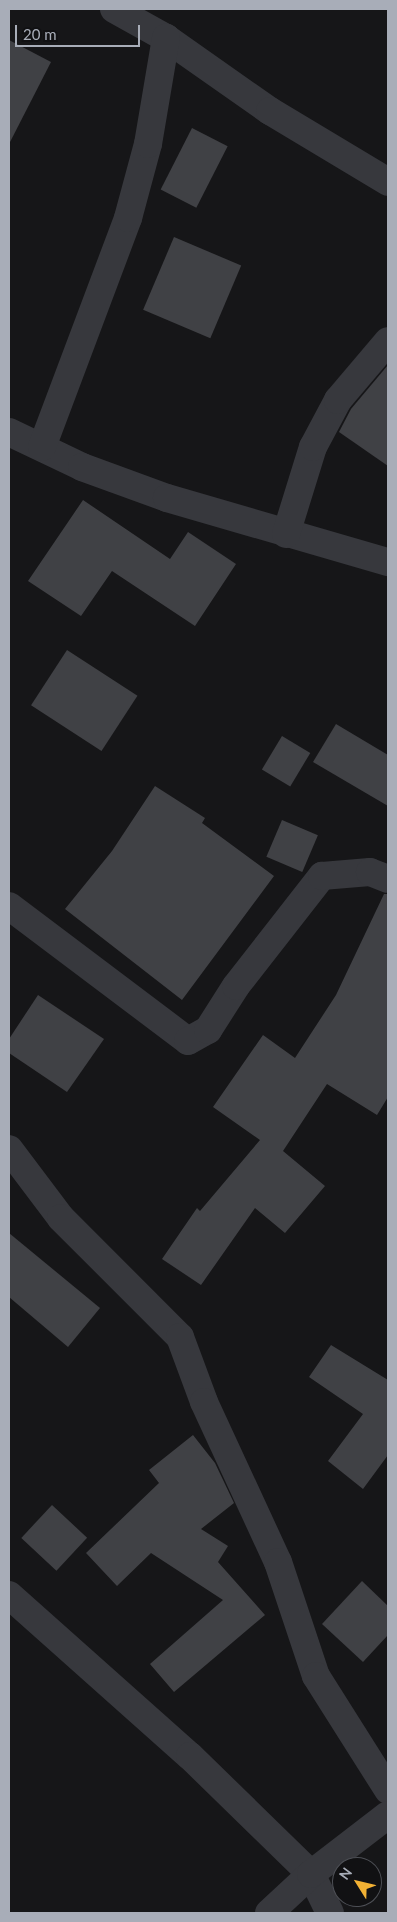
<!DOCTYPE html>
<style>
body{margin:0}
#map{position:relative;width:397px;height:1922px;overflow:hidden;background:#161618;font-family:Lato,sans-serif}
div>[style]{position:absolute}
.building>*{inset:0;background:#404145;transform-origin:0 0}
.minor>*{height:28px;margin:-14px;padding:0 14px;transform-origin:14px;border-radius:14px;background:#37383d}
span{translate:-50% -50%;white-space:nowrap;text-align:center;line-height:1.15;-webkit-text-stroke:4px #111113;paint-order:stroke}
.frame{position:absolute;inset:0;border:10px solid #a8adb8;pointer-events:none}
.north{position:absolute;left:332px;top:1857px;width:50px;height:50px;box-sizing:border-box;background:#111113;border:1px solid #4d4f55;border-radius:50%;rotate:306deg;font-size:14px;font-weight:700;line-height:20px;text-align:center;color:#a8adb8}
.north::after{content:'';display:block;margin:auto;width:18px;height:22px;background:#f2b134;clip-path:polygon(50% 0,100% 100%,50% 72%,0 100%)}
.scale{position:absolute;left:15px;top:25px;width:125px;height:22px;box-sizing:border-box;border:2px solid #a8adb8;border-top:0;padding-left:6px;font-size:15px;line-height:18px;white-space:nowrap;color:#a8adb8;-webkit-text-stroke:4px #111113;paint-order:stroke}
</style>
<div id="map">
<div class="building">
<i style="clip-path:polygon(9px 40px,51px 62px,9px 144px)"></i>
<i style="left:192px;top:128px;width:40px;height:69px;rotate:27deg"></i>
<i style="left:174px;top:237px;width:73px;height:79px;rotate:23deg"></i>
<i style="clip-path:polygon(388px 365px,388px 466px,339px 432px,351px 409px)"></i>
<i style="clip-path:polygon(83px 500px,170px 559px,188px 532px,236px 564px,195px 626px,112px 571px,81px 616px,28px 581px)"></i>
<i style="left:67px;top:650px;width:84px;height:66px;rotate:33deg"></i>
<i style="clip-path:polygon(336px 724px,388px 755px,388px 806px,313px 762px)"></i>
<i style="left:282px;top:736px;width:33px;height:39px;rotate:31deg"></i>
<i style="clip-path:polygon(155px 786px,205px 818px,202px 823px,274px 876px,182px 1000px,65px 909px,112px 851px)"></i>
<i style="left:282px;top:820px;width:39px;height:40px;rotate:23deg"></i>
<i style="clip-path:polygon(384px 894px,388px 894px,388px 1097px,377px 1115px,327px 1084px,283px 1151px,325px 1186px,285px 1233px,255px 1208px,201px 1285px,162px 1259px,197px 1208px,200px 1211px,260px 1140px,213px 1107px,263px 1035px,295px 1058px,336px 995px)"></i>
<i style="clip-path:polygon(38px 995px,104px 1039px,67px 1092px,9px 1053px,9px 1039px)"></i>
<i style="clip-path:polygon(9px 1233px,100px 1308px,68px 1347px,9px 1297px)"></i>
<i style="clip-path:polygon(331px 1345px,388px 1380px,388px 1455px,363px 1489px,328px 1461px,363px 1414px,309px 1377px)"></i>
<i style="clip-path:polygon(193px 1435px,215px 1463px,234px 1503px,201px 1529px,228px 1546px,218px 1562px,265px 1615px,174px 1692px,150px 1664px,223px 1600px,151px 1553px,117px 1586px,86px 1553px,159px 1483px,149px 1470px)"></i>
<i style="left:52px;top:1505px;width:48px;height:45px;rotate:43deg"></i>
<i style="clip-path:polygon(362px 1581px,388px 1606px,388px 1635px,363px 1662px,322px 1624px)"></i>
</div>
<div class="minor">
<i style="left:114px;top:9px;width:60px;rotate:29.1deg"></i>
<i style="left:166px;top:38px;width:127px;rotate:35.1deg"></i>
<i style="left:270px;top:111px;width:138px;rotate:31deg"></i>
<i style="left:9px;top:432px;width:81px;rotate:25.6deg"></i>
<i style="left:82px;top:467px;width:90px;rotate:20deg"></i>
<i style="left:167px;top:498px;width:230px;rotate:16.2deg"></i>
<i style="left:42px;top:447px;width:245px;rotate:-69.4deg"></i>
<i style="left:128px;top:218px;width:77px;rotate:-74.9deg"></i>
<i style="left:148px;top:144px;width:108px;rotate:-80.4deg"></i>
<i style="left:286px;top:534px;width:91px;rotate:-72.8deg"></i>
<i style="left:313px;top:447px;width:53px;rotate:-62deg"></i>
<i style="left:338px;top:400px;width:77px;rotate:-49.7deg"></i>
<i style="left:9px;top:906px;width:224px;rotate:37deg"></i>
<i style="left:188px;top:1041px;width:23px;rotate:-29deg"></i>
<i style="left:208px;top:1030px;width:52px;rotate:-57.5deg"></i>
<i style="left:236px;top:986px;width:140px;rotate:-52deg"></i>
<i style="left:322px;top:876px;width:48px;rotate:-4.8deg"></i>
<i style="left:370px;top:872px;width:19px;rotate:21deg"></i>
<i style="left:9px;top:1149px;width:86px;rotate:53deg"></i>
<i style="left:61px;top:1218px;width:168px;rotate:45deg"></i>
<i style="left:180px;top:1337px;width:69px;rotate:69.7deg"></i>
<i style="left:204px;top:1402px;width:176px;rotate:65.2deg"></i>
<i style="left:278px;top:1562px;width:120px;rotate:71.6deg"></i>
<i style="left:316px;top:1676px;width:135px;rotate:57.7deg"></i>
<i style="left:9px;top:1595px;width:242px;rotate:41.7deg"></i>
<i style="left:190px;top:1756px;width:169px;rotate:44.3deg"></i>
<i style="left:311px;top:1874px;width:43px;rotate:64deg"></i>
<i style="left:269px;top:1913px;width:57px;rotate:-42.9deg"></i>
<i style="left:311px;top:1874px;width:97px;rotate:-37.5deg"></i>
</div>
<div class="frame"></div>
<div class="north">N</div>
<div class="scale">20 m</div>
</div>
